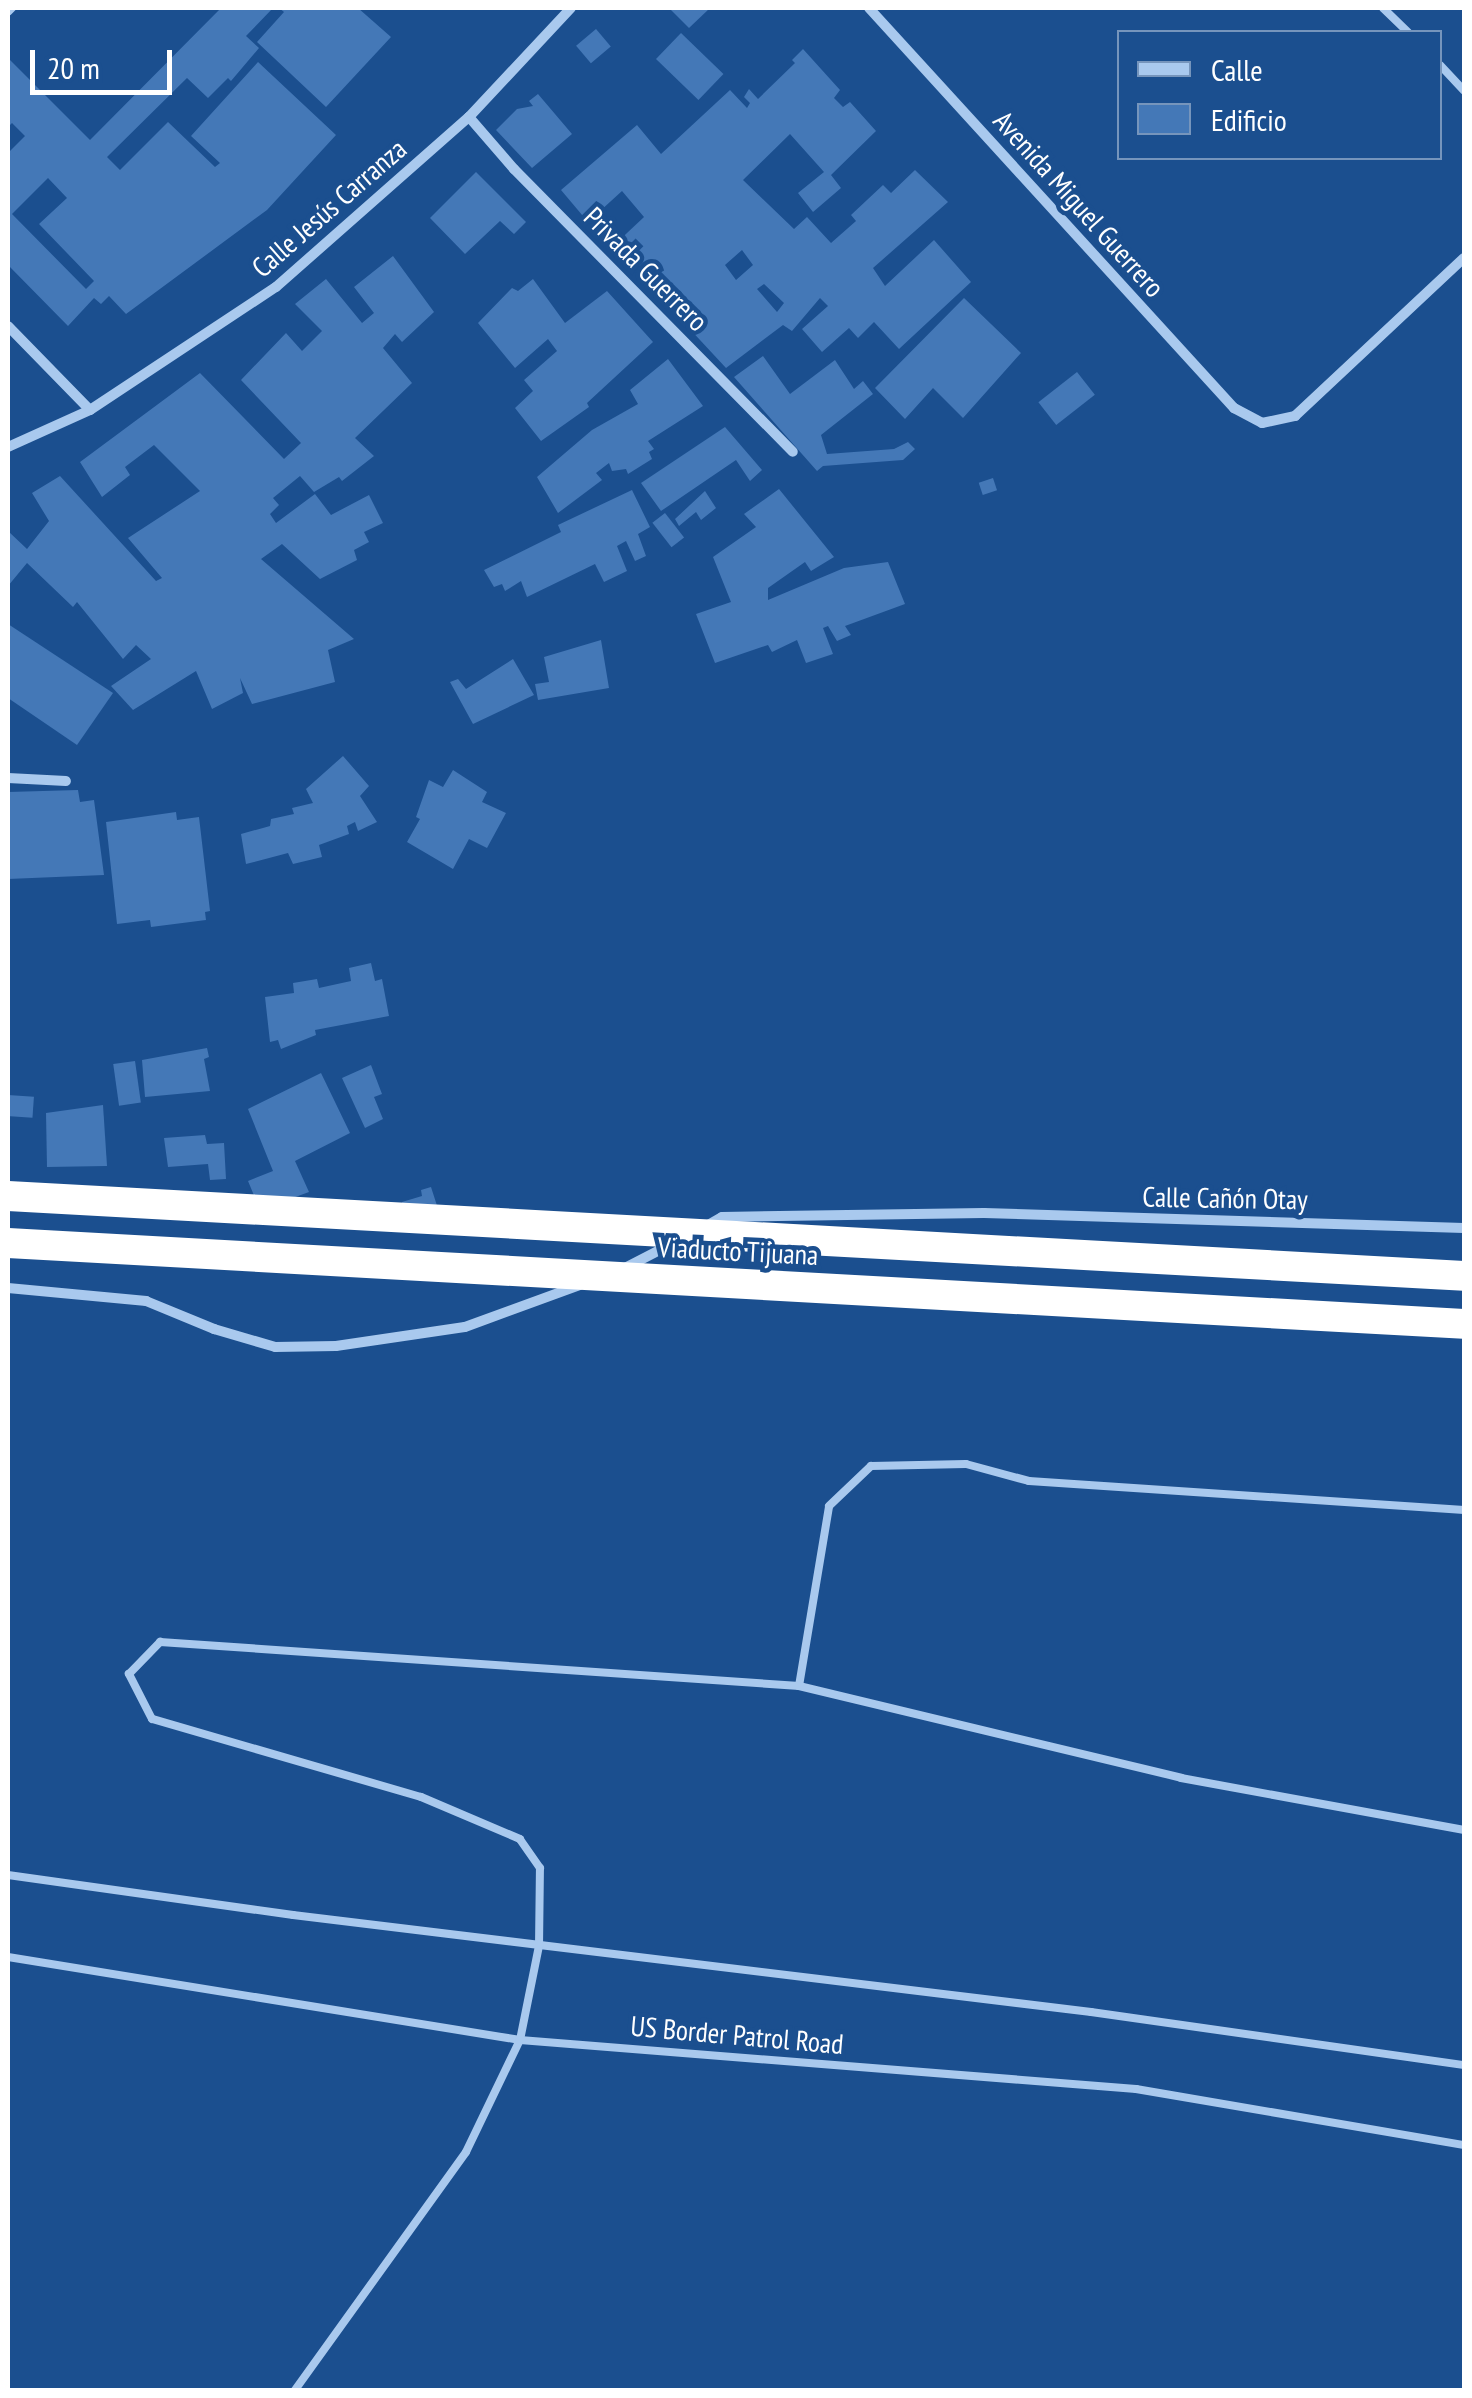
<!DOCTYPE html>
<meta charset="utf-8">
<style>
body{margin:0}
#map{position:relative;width:1472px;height:2398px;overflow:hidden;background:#1b4f8f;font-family:"PT Sans Narrow",sans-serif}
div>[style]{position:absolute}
.building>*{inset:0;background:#4478b7;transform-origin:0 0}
.service>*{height:8px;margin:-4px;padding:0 4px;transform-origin:4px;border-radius:4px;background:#a9c9ee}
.minor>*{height:10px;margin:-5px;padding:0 5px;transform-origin:5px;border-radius:5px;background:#a9c9ee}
.motorway-bridge>*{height:30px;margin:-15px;padding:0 15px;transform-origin:15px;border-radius:15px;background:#fff}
span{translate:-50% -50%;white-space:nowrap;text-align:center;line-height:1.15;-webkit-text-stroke:9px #1b4f8f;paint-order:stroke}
.street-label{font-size:28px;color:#fff}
.frame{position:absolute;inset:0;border:10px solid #fff;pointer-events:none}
.legend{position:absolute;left:1117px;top:30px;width:325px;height:130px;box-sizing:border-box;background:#1b4f8f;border:2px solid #7695bc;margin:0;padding:12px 18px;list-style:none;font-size:30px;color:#fff}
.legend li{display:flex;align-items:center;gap:20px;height:50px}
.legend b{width:50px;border:2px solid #7695bc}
.scale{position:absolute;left:30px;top:50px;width:142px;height:45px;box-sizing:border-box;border:5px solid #fff;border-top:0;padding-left:12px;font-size:30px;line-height:35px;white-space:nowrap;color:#fff;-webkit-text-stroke:8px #1b4f8f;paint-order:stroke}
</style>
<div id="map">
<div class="building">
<i style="clip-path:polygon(evenodd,221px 8px,273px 8px,246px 36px,259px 48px,231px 81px,228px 78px,208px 98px,187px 78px,107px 157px,120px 170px,168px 122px,215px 167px,220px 163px,191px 136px,258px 62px,336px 135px,267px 210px,126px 314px,109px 296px,101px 304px,94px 298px,68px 326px,8px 265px,8px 153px,25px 136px,12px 123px,8px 127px,8px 58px,90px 140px,221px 8px,48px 178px,67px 198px,39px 224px,94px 281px,86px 289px,12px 214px,48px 178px)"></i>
<i style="clip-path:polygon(279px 8px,358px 8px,391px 37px,326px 107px,257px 42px,284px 12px)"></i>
<i style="clip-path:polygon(669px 8px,710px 8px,689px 28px)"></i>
<i style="left:596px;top:29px;width:23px;height:26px;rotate:50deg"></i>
<i style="left:681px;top:33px;width:59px;height:36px;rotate:44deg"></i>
<i style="clip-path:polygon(evenodd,803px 49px,840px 90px,834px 98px,843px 107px,850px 102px,876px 131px,831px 175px,841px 188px,813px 212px,798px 193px,824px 172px,790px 134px,743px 180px,794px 229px,807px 217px,831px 243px,856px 221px,851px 215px,883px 185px,891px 193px,915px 170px,948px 202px,873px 268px,885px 286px,934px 240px,971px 282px,899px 349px,874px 322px,858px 338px,849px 328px,822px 352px,802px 329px,828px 306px,820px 298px,792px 331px,783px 325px,726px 368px,674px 312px,678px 309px,639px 265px,632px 271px,610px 249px,644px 217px,622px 191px,588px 222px,561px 190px,637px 125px,661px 154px,730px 90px,747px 108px,750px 103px,744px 97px,749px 89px,758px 99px,795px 63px,792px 60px,803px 49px,742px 250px,753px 265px,736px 280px,725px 265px,742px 250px,803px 49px,764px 284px,784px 303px,777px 312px,757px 289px,764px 284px)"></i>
<i style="clip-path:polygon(538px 94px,572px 134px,532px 168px,496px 130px,517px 109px,533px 106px,529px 101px)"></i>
<i style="clip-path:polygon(476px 172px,526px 222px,514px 234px,500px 221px,465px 254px,430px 218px)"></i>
<i style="clip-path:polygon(393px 256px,434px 312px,402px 342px,395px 334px,383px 348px,412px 383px,355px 438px,374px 456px,342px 481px,339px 477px,314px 492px,300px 476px,273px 498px,279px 505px,270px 514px,276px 523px,315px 494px,331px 515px,369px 495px,383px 523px,364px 532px,369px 542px,354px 550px,357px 560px,320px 579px,282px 544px,261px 559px,354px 639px,328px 650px,335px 682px,252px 704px,240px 678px,243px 693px,212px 709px,196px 671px,133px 710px,111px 686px,151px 659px,136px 645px,123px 659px,77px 602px,73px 607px,27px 563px,8px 586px,8px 531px,27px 549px,49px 521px,32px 493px,60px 476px,156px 581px,162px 578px,128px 538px,200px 491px,154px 445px,125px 467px,130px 475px,102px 497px,80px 462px,200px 373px,284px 459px,301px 443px,241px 380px,286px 333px,302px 351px,322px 331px,295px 304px,326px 279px,362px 323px,374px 313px,354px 287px)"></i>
<i style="clip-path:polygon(533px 279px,565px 323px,607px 291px,653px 342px,587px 403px,589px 407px,541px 441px,515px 408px,533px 391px,524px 380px,557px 351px,548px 339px,515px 368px,478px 323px,512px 288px,518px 291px)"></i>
<i style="clip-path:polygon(964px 298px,1021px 353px,963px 418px,933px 388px,905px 419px,875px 388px)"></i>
<i style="clip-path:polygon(763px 356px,790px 394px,835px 360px,854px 389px,863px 381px,873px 394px,821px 435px,827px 454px,894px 449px,908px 442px,915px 449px,903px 460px,823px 466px,817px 471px,734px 377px)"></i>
<i style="clip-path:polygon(668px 359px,703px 406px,648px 441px,654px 449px,649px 452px,652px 459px,628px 474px,626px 469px,612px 471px,609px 463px,596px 473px,602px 480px,558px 513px,537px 477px,592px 430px,638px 404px,630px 390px)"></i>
<i style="left:1077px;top:372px;width:29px;height:49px;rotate:52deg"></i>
<i style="clip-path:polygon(725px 427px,762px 470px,750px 481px,736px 460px,661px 511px,641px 483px)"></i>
<i style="left:993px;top:478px;width:13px;height:15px;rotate:72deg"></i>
<i style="clip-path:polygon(779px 489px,834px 557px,811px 571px,805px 562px,768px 588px,768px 600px,844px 568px,888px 562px,905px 604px,845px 626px,851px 635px,837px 641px,828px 626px,823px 628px,833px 654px,806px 663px,797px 640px,772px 652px,768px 645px,715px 663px,696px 614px,731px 602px,713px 557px,756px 527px,744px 514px)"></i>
<i style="clip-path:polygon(632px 490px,650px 527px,638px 534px,646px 556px,635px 561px,626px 541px,617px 546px,627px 571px,604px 582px,595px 564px,527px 597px,521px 581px,505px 591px,502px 584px,494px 587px,484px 570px,561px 532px,558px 525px)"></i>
<i style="clip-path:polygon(705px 491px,716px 508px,701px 520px,696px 512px,679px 526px,675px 519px)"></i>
<i style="left:665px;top:513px;width:31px;height:16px;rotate:52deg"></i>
<i style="clip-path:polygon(8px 624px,113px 693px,77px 745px,8px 698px)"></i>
<i style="clip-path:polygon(601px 640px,609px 688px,538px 700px,535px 684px,549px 682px,544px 657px)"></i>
<i style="clip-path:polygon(513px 659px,534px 695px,473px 724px,450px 682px,458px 679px,466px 689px)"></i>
<i style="clip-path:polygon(343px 756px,369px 786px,360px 796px,377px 822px,358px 831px,355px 822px,347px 826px,349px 834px,319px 845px,322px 857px,293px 864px,288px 853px,246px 864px,241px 834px,270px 826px,271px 819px,294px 814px,292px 808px,313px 803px,306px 789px)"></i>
<i style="clip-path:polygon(453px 770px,487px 792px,482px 802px,506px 813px,487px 848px,469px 839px,453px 869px,407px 842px,420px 819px,416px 817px,429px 780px,443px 787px)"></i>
<i style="clip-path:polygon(78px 790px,80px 802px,94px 800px,104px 875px,8px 879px,8px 792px)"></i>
<i style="clip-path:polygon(176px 812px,177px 820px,199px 817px,210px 911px,205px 912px,206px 920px,151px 927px,150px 920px,117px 924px,106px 822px)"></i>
<i style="clip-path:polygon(371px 963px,375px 981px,382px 979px,389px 1016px,315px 1030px,316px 1035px,281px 1049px,278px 1040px,270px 1042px,265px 997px,294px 993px,293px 983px,317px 979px,319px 988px,351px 981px,349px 968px)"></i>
<i style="clip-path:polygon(207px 1048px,209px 1057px,204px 1059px,210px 1091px,145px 1097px,142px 1060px)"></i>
<i style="left:135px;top:1061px;width:42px;height:22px;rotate:82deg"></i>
<i style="clip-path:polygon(371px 1065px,382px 1094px,374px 1097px,383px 1119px,365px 1128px,342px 1078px)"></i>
<i style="clip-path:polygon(321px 1073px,350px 1133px,295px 1161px,309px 1192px,260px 1210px,248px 1181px,273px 1171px,248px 1109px)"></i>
<i style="left:8px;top:1095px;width:26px;height:21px;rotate:4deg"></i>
<i style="clip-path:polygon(103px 1105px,107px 1166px,47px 1167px,46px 1113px)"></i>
<i style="clip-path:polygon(205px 1135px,207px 1144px,224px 1143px,226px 1179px,210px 1180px,208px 1164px,168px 1167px,164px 1138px)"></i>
<i style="clip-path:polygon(431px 1187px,441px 1218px,407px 1228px,402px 1202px,422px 1196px,421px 1190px)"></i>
</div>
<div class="service">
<i style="left:1383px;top:8px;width:35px;rotate:44deg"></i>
<i style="left:8px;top:12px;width:6px;rotate:-45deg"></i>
<i style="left:1440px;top:65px;width:35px;rotate:47deg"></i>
<i style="left:799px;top:1686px;width:182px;rotate:-80.5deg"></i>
<i style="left:829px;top:1506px;width:58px;rotate:-43.6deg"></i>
<i style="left:871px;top:1466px;width:95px;rotate:-1.2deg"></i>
<i style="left:966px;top:1464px;width:65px;rotate:15.1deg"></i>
<i style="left:1029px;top:1481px;width:436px;rotate:3.8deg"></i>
<i style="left:8px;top:1875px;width:288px;rotate:8deg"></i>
<i style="left:293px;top:1915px;width:804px;rotate:6.93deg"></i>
<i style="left:1091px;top:2012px;width:377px;rotate:8.1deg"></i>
<i style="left:8px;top:1957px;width:519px;rotate:9.21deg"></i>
<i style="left:520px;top:2040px;width:618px;rotate:4.55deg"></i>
<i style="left:1136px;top:2089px;width:333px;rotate:9.7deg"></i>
<i style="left:295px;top:2390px;width:293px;rotate:-54.3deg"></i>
<i style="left:466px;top:2152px;width:124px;rotate:-64.3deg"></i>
<i style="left:520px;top:2040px;width:96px;rotate:-78.6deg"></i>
<i style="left:539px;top:1946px;width:78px;rotate:-89.3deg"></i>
<i style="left:540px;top:1868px;width:35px;rotate:-125deg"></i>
<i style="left:520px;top:1839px;width:108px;rotate:-157deg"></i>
<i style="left:421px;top:1797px;width:280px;rotate:-163.8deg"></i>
<i style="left:152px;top:1719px;width:51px;rotate:-117.1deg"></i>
<i style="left:129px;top:1674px;width:45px;rotate:-45.9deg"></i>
<i style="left:160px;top:1642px;width:641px;rotate:3.94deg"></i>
<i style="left:799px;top:1686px;width:393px;rotate:13.5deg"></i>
<i style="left:1181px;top:1778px;width:288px;rotate:10.4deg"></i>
</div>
<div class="minor">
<i style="left:869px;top:8px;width:542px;rotate:47.62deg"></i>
<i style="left:1234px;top:408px;width:32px;rotate:28deg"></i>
<i style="left:1262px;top:423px;width:34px;rotate:-12deg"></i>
<i style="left:1295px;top:416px;width:231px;rotate:-43.1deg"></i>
<i style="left:469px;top:117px;width:69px;rotate:49.1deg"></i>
<i style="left:514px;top:169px;width:397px;rotate:45.4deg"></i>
<i style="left:8px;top:326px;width:117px;rotate:45.7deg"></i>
<i style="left:8px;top:447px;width:90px;rotate:-24.3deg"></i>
<i style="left:90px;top:410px;width:223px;rotate:-33.5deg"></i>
<i style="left:276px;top:287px;width:257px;rotate:-41.4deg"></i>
<i style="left:469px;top:117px;width:149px;rotate:-46.9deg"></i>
<i style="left:8px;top:778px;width:58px;rotate:3deg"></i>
<i style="left:708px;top:1225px;width:16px;rotate:-30deg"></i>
<i style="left:722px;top:1217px;width:262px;rotate:-0.9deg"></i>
<i style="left:984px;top:1213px;width:480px;rotate:1.8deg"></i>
<i style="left:623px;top:1269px;width:59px;rotate:-27.4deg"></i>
<i style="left:8px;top:1288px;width:139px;rotate:5.4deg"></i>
<i style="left:146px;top:1301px;width:74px;rotate:22.4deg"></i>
<i style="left:214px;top:1329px;width:64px;rotate:16.4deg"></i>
<i style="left:275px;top:1347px;width:61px;rotate:-0.9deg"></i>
<i style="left:336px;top:1346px;width:130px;rotate:-8.4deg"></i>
<i style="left:465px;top:1327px;width:122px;rotate:-20.1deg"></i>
</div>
<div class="motorway-bridge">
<i style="left:8px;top:1196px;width:1458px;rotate:3.14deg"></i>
<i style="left:8px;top:1243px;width:1458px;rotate:3.18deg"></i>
</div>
<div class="street-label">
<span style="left:1079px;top:204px;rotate:48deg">Avenida Miguel Guerrero</span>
<span style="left:329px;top:208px;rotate:-41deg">Calle Jesús Carranza</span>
<span style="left:646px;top:269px;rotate:45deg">Privada Guerrero</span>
<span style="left:1225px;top:1198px;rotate:1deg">Calle Cañón Otay</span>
<span style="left:738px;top:1251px;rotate:3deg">Viaducto Tijuana</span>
<span style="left:737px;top:2035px;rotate:5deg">US Border Patrol Road</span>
</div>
<div class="frame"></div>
<ul class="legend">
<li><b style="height:12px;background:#a9c9ee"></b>Calle</li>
<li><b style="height:28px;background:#4478b7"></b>Edificio</li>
</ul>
<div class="scale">20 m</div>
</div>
